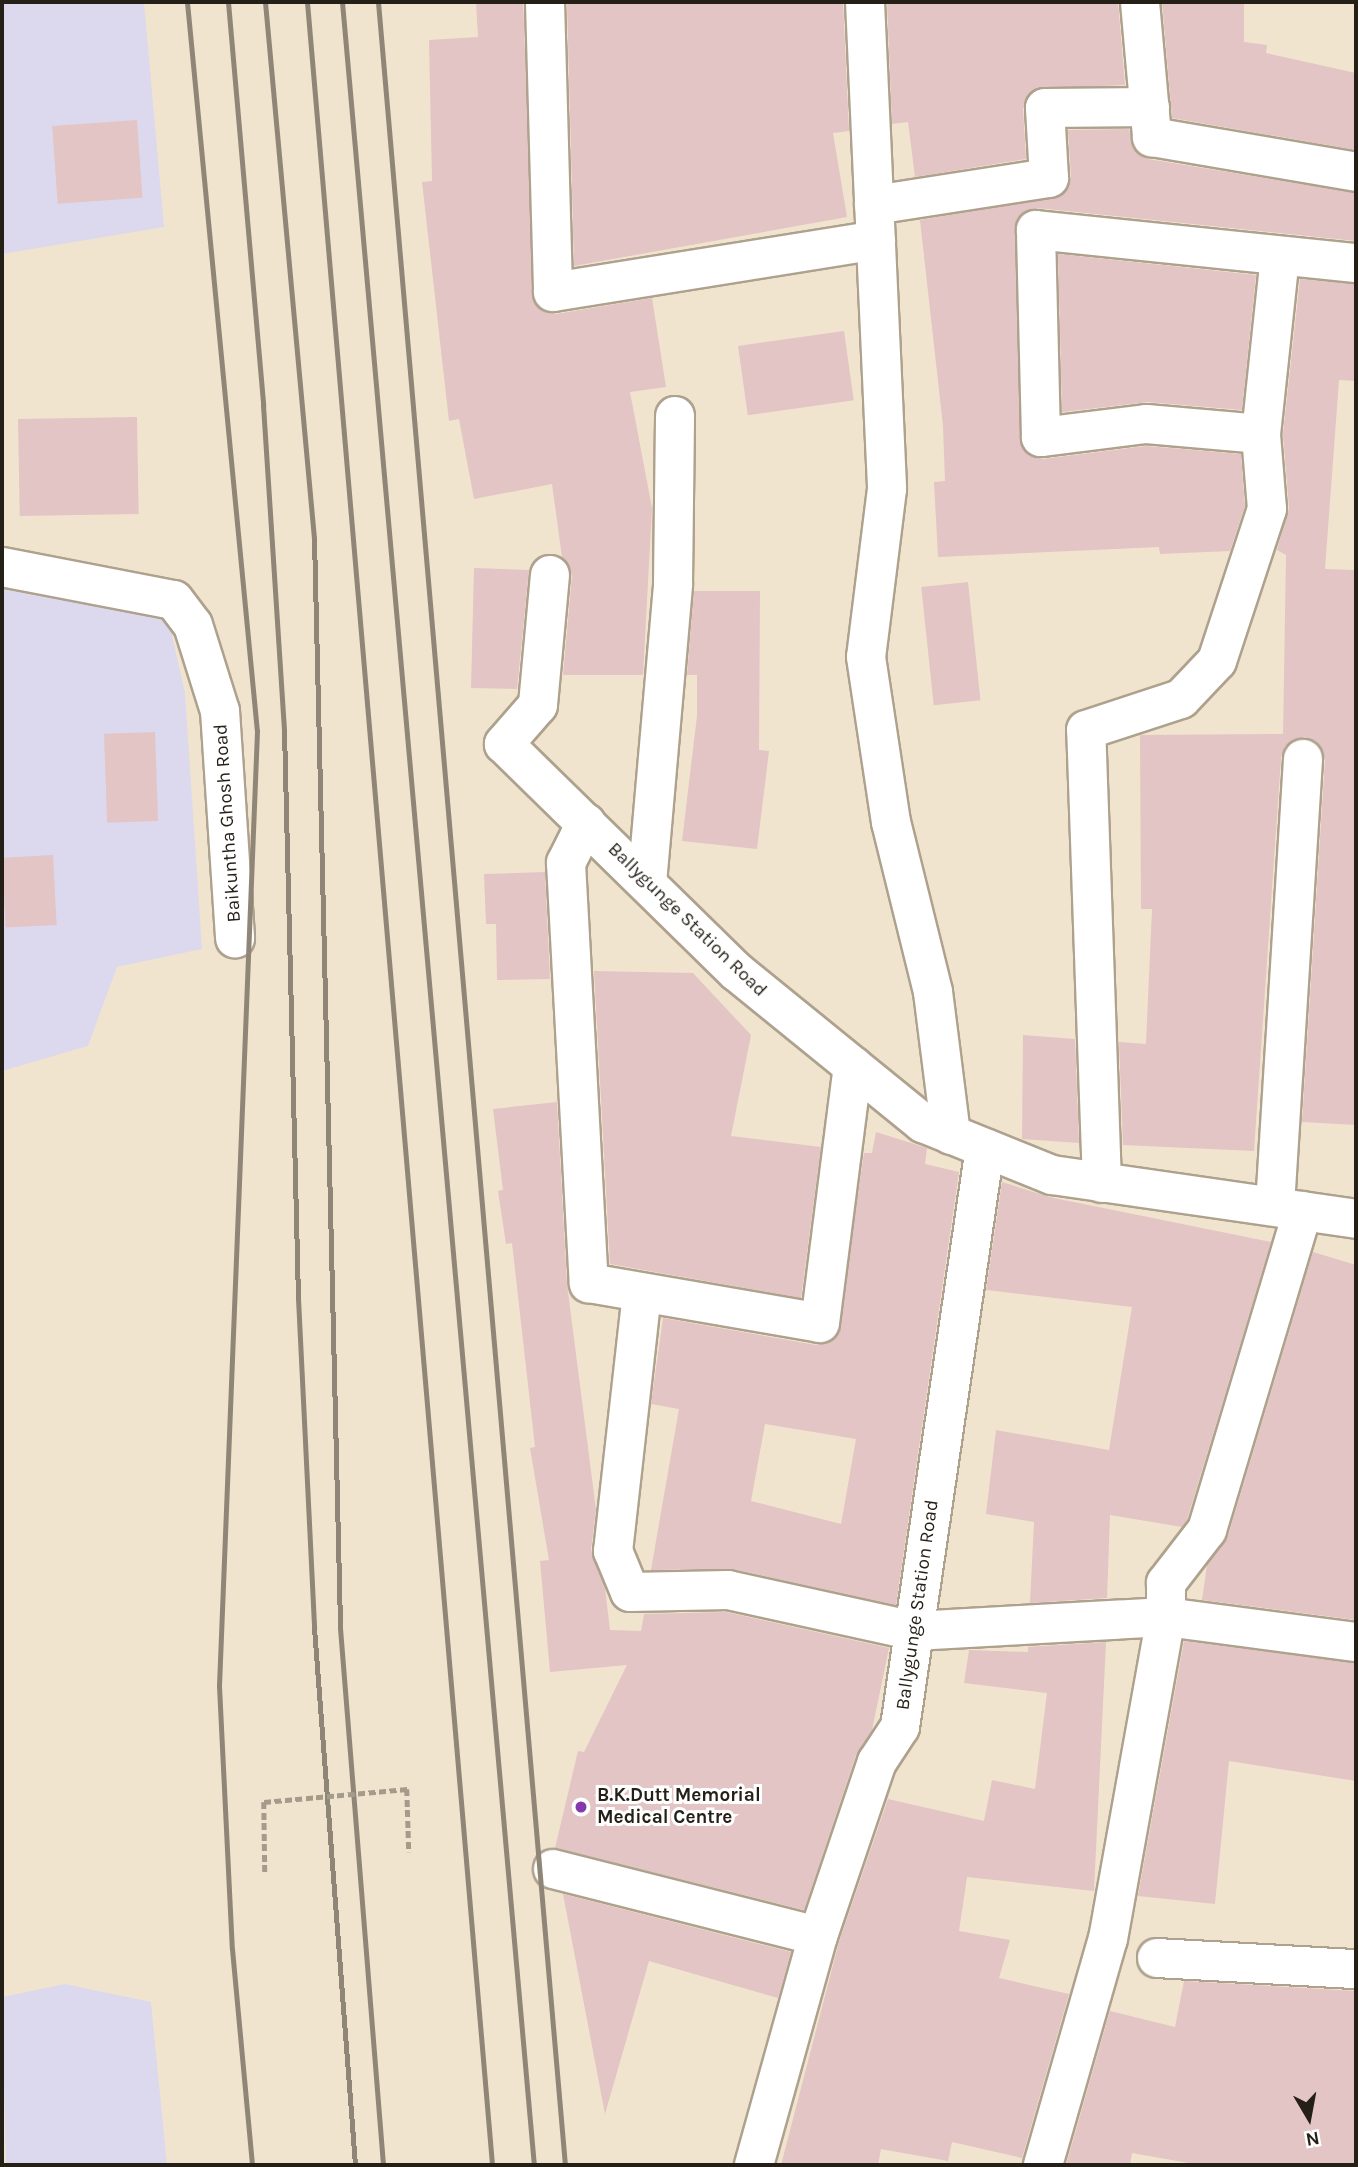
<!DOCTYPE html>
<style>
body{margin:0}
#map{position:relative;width:1358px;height:2167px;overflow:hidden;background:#f1e4ce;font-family:Karla,sans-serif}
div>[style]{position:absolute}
.industrial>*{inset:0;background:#dcd9ef}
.building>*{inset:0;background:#e2c5c4;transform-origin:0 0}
.path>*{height:4.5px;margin-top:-2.25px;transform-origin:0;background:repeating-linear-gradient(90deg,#a59b8a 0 7px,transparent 0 10.5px)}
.roads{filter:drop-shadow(2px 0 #aea18d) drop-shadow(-2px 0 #aea18d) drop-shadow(0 2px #aea18d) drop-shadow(0 -2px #aea18d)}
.street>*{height:38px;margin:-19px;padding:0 19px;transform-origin:19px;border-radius:19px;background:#fff}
.rail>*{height:5px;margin:-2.5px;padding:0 2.5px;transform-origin:2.5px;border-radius:2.5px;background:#8f8677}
.path-bridge>*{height:4.5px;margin-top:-2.25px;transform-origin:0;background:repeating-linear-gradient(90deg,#a59b8a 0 7px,transparent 0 10.5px)}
.dots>*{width:19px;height:19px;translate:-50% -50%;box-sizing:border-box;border:4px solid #fff;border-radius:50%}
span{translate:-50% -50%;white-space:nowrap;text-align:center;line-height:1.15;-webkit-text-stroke:6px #fff;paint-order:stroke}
.street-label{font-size:19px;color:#241f17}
.poi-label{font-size:19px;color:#241f17;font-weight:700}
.left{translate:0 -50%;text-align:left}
.frame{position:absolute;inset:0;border:4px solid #241f17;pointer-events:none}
.north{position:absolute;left:1274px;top:2083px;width:70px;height:70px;-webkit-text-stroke:5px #fff;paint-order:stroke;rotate:170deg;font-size:19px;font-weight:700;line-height:28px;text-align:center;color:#241f17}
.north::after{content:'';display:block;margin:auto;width:24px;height:32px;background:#241f17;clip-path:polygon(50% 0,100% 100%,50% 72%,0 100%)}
</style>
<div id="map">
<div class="industrial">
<i style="clip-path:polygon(2px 2px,144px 2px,164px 227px,2px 254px)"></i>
<i style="clip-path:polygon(160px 582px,185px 693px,202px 949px,117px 967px,88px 1046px,2px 1071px,2px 583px)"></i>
<i style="clip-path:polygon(65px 1984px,151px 2002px,167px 2165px,6px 2165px,2px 1997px)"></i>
</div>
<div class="building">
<i style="clip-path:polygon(476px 2px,523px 2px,535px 304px,556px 314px,652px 298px,666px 387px,630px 392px,652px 508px,643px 675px,563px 675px,572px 576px,562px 557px,552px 484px,474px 499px,459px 419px,449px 421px,422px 182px,432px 181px,429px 40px,478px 37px)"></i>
<i style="clip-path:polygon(567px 2px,843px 2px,849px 131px,833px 133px,847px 217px,574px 266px)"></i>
<i style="clip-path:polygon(887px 2px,1118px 2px,1125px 85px,1034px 89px,1023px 109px,1026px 159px,915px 177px,908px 122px,892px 124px)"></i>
<i style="clip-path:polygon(1162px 2px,1244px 2px,1244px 42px,1267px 45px,1266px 53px,1356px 73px,1356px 150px,1172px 118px)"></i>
<i style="left:137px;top:120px;width:78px;height:85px;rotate:86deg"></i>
<i style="clip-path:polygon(1129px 129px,1133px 148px,1148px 159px,1356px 193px,1356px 241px,1038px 208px,1017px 219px,1022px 448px,1043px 459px,1146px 446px,1241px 454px,1245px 506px,1230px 551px,1160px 554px,1159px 547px,938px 557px,934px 482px,945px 481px,943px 426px,920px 220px,1062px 196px,1071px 177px,1068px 130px)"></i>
<i style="clip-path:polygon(1058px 254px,1256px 275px,1242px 410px,1148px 402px,1062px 412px)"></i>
<i style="clip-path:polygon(1300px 279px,1356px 284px,1356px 381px,1339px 380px,1325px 569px,1356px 570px,1356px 1125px,1302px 1122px,1325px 760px,1316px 741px,1304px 737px,1285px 746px,1281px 758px,1254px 1151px,1123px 1145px,1119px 1042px,1146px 1044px,1152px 909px,1141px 909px,1140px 735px,1283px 734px,1286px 555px,1277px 550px,1289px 508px,1283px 434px)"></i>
<i style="left:844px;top:331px;width:70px;height:107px;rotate:82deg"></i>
<i style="left:137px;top:417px;width:97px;height:119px;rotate:89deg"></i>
<i style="clip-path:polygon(474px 568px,529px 570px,517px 689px,471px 688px)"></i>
<i style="left:968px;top:582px;width:119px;height:47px;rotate:84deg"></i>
<i style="clip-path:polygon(694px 591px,760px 591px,759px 750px,769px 751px,757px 849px,682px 841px,697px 716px,697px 675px,687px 675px)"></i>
<i style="left:155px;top:732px;width:89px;height:51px;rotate:88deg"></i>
<i style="left:53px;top:855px;width:70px;height:51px;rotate:87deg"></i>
<i style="clip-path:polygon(545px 872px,550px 979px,497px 980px,496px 924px,486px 924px,484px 874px)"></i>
<i style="clip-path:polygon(594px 971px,693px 973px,751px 1035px,731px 1136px,821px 1147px,801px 1298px,610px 1264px)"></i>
<i style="clip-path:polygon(1023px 1035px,1075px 1039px,1079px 1143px,1022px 1139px)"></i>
<i style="clip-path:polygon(557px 1102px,567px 1284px,596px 1510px,591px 1549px,605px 1588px,610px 1630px,641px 1631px,644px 1614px,726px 1612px,889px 1648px,872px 1730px,856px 1755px,804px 1910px,555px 1848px,578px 1751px,584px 1752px,627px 1665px,550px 1672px,540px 1561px,549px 1560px,530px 1448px,535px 1447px,512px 1243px,506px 1244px,498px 1191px,503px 1190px,493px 1109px)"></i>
<i style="clip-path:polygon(evenodd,876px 1132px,927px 1148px,925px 1164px,959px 1172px,896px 1605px,733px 1569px,651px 1570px,679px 1409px,651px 1404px,663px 1318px,816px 1345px,837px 1337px,864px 1153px,872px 1153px,876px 1132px,765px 1424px,856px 1439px,841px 1524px,751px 1501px,765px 1424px)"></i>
<i style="clip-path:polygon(1002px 1182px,1049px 1197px,1271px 1242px,1187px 1520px,1182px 1527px,1110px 1515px,1107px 1598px,1030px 1603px,1034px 1522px,986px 1514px,996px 1430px,1109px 1450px,1132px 1307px,986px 1290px)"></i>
<i style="clip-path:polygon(1313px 1252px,1356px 1265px,1356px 1620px,1202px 1600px,1207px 1565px,1228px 1536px)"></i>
<i style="clip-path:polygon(1184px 1641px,1356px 1663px,1356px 1781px,1229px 1761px,1215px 1904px,1138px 1896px)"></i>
<i style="clip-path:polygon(1106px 1642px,1094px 1891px,967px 1877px,959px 1931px,1010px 1940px,999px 1978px,1069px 1994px,1022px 2158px,952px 2142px,948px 2161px,881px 2149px,878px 2165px,781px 2165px,839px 1942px,888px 1799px,984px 1821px,992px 1780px,1035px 1789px,1047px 1693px,964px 1683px,969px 1650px,1028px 1652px,1028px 1647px)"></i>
<i style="clip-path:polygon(563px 1894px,791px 1952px,778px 1998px,649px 1961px,605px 2114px)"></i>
<i style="clip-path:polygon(1184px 1981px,1356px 1991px,1356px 2165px,1200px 2165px,1132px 2153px,1130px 2165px,1066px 2165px,1110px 2011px,1175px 2027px)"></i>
</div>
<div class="path">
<i style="left:407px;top:1789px;width:63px;rotate:88.2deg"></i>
<i style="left:264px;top:1802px;width:70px;rotate:89.2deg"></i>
</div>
<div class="roads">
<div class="street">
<i style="left:545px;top:2px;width:290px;rotate:88.4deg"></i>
<i style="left:553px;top:292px;width:327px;rotate:-9.1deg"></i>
<i style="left:865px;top:2px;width:487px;rotate:87.4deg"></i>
<i style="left:887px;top:489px;width:169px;rotate:97.1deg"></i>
<i style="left:866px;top:657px;width:167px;rotate:81.4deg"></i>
<i style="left:891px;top:822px;width:175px;rotate:76.1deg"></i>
<i style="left:933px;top:992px;width:144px;rotate:82.8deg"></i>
<i style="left:1140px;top:2px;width:136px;rotate:84.9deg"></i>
<i style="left:1152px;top:137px;width:207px;rotate:9.7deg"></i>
<i style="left:874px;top:205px;width:177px;rotate:-8.8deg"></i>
<i style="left:1049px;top:178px;width:70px;rotate:-93.3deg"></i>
<i style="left:1045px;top:108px;width:105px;rotate:-0.5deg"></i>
<i style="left:1261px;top:434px;width:179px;rotate:-83.9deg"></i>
<i style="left:2px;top:567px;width:175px;rotate:10.9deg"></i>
<i style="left:174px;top:600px;width:31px;rotate:53deg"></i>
<i style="left:193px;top:625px;width:90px;rotate:72.6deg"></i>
<i style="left:220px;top:711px;width:228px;rotate:86.2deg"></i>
<i style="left:550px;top:575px;width:131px;rotate:95.3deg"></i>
<i style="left:538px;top:705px;width:52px;rotate:131.1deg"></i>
<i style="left:504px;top:744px;width:326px;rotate:44.4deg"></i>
<i style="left:737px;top:972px;width:240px;rotate:39.1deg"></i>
<i style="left:923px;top:1123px;width:139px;rotate:22deg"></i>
<i style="left:1052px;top:1175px;width:307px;rotate:8.2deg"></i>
<i style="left:586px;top:823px;width:45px;rotate:116.6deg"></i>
<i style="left:566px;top:863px;width:421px;rotate:86.9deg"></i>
<i style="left:589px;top:1283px;width:234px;rotate:9.8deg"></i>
<i style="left:820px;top:1323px;width:259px;rotate:-82.7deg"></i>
<i style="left:647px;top:883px;width:301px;rotate:-85deg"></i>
<i style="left:673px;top:583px;width:167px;rotate:-89.3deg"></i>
<i style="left:1102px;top:1183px;width:453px;rotate:-92deg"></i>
<i style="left:1086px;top:730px;width:100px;rotate:-18.1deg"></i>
<i style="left:1181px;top:699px;width:52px;rotate:-46.5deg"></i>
<i style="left:1217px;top:661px;width:160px;rotate:-71.8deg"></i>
<i style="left:1267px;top:509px;width:75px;rotate:-94.6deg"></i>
<i style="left:1261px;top:434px;width:115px;rotate:-175deg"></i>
<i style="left:1146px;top:424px;width:106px;rotate:172.9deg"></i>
<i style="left:1041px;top:437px;width:207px;rotate:-91.4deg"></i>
<i style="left:1036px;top:230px;width:322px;rotate:5.9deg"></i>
<i style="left:1275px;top:1205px;width:447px;rotate:-86.4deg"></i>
<i style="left:642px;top:1293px;width:260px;rotate:96.4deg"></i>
<i style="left:613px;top:1551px;width:44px;rotate:67.5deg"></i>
<i style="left:630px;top:1592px;width:98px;rotate:-1.2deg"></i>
<i style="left:728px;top:1590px;width:190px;rotate:12.4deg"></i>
<i style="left:914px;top:1631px;width:252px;rotate:-3.2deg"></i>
<i style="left:1166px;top:1617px;width:192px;rotate:7.5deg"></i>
<i style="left:553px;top:1869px;width:273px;rotate:14.2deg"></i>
<i style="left:1157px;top:1958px;width:199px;rotate:3.2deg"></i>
<i style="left:754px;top:2165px;width:238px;rotate:-74.4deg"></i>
<i style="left:818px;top:1936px;width:184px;rotate:-71.3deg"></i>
<i style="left:877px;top:1762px;width:42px;rotate:-56.7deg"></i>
<i style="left:900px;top:1727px;width:585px;rotate:-81.65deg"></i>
<i style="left:1043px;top:2165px;width:235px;rotate:-74deg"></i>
<i style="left:1108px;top:1939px;width:327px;rotate:-79.8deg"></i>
<i style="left:1166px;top:1617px;width:34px;rotate:-90deg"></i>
<i style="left:1166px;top:1583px;width:67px;rotate:-52.3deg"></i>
<i style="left:1207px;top:1530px;width:333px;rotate:-73.3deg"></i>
</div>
</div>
<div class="rail">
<i style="left:187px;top:2px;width:732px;rotate:84.52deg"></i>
<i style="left:257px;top:731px;width:956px;rotate:92.28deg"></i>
<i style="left:219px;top:1686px;width:263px;rotate:87.2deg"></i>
<i style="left:232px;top:1949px;width:217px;rotate:84.7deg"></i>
<i style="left:228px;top:2px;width:405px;rotate:85deg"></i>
<i style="left:263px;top:405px;width:326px;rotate:86.3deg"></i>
<i style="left:284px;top:730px;width:568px;rotate:88.59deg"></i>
<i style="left:298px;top:1298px;width:330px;rotate:87.2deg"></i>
<i style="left:314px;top:1628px;width:539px;rotate:85.63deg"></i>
<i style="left:265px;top:2px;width:538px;rotate:84.78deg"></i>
<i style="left:314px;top:538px;width:1090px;rotate:88.63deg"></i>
<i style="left:340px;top:1628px;width:539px;rotate:85.42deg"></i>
<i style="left:307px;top:2px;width:2171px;rotate:85.11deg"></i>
<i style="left:342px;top:2px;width:2172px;rotate:84.93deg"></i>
<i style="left:378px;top:2px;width:2171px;rotate:85.06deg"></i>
</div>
<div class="path-bridge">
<i style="left:264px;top:1802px;width:144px;rotate:-5.2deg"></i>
</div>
<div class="dots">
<i style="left:581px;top:1807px;background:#843aac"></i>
</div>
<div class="street-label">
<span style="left:228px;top:823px;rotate:-94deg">Baikuntha Ghosh Road</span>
<span style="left:687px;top:920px;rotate:44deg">Ballygunge Station Road</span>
<span style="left:918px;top:1605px;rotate:-82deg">Ballygunge Station Road</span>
</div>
<div class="poi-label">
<span class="left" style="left:597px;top:1807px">B.K.Dutt Memorial<br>Medical Centre</span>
</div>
<div class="frame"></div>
<div class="north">N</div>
</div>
